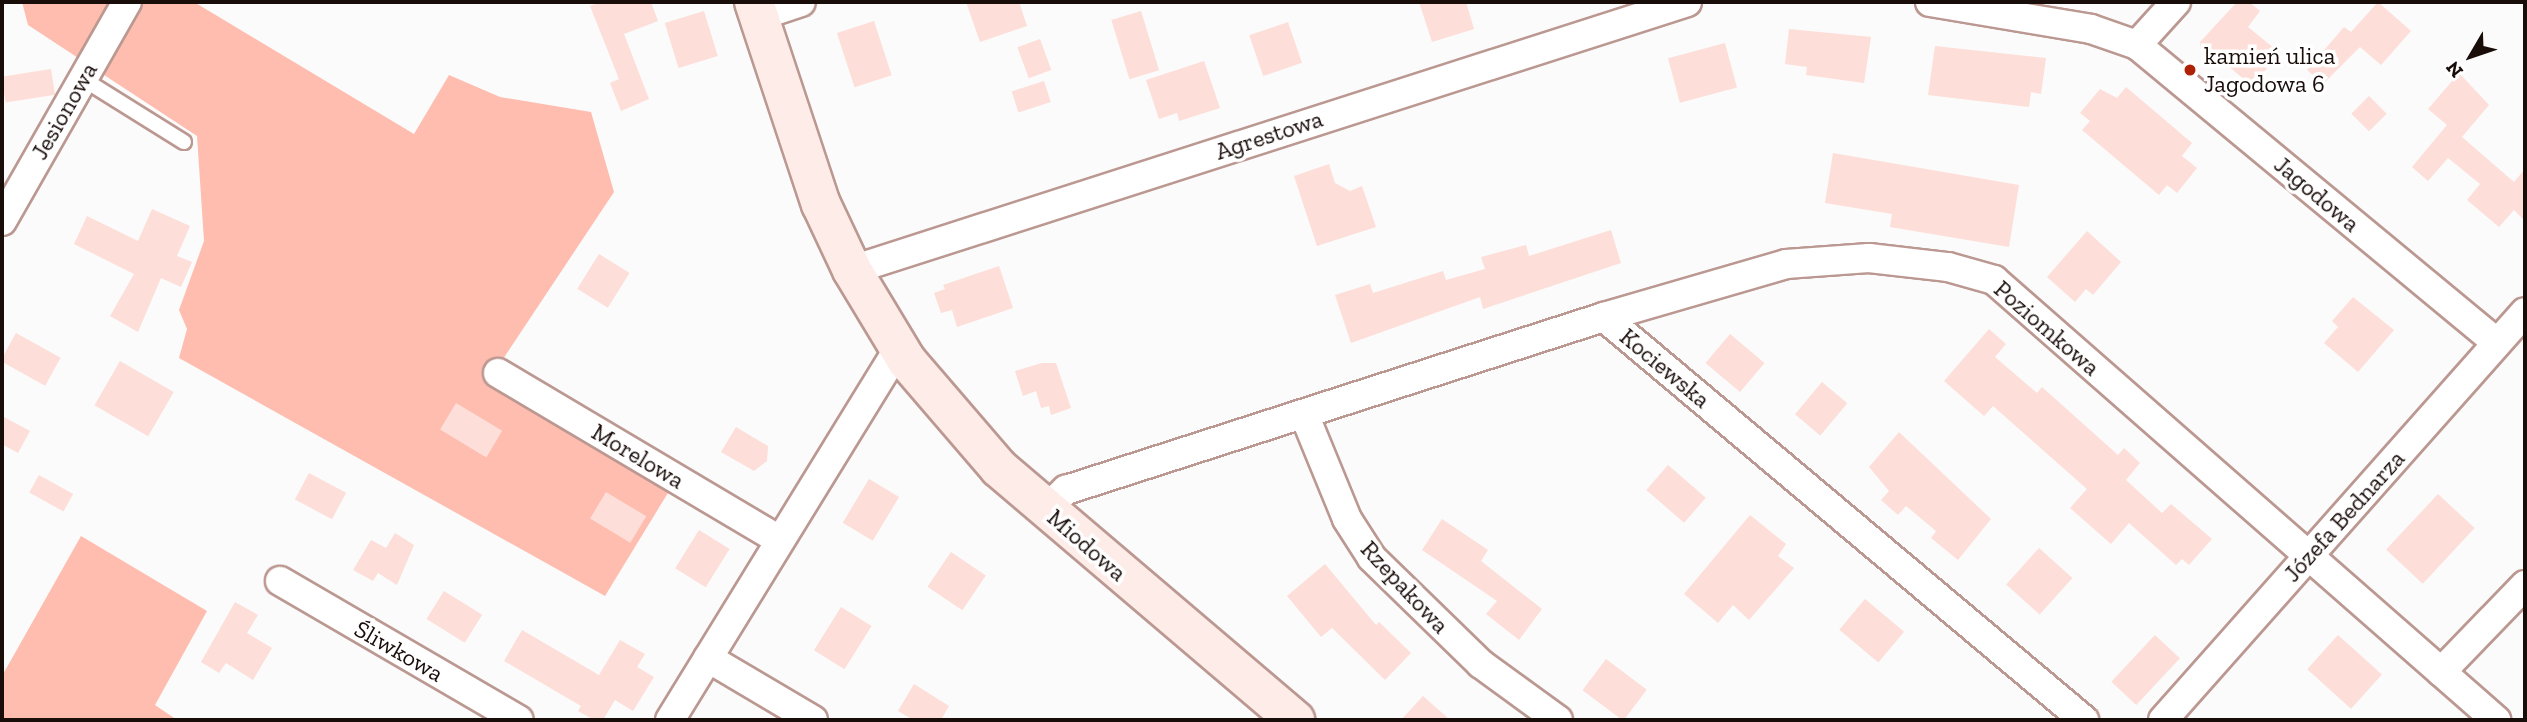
<!DOCTYPE html>
<meta charset="utf-8">
<style>
body{margin:0}
#map{position:relative;width:2527px;height:722px;overflow:hidden;background:#fbfbfb;font-family:"Zilla Slab",serif}
div>[style]{position:absolute}
.green>*{inset:0;background:#febdaf}
.building>*{inset:0;background:#fdded8;transform-origin:0 0}
.roads{filter:drop-shadow(2px 0 #bb9891) drop-shadow(-2px 0 #bb9891) drop-shadow(0 2px #bb9891) drop-shadow(0 -2px #bb9891)}
.lane>*{height:14px;margin:-7px;padding:0 7px;transform-origin:7px;border-radius:7px;background:#fff}
.street>*{height:28px;margin:-14px;padding:0 14px;transform-origin:14px;border-radius:14px;background:#fff}
.secondary>*{height:38px;margin:-19px;padding:0 19px;transform-origin:19px;border-radius:19px;background:#fdece8}
.dots>*{width:19px;height:19px;translate:-50% -50%;box-sizing:border-box;border:4px solid #fff;border-radius:50%}
span{translate:-50% -50%;white-space:nowrap;text-align:center;line-height:1.15;-webkit-text-stroke:7px #fff;paint-order:stroke}
.poi-label{font-size:24px;color:#190d0a}
.left{translate:0 -50%;text-align:left}
.street-label{font-size:24px;color:#190d0a}
.frame{position:absolute;inset:0;border:4px solid #190d0a;pointer-events:none}
.north{position:absolute;left:2436px;top:21px;width:70px;height:70px;-webkit-text-stroke:5px #fff;paint-order:stroke;rotate:231deg;font-size:19px;font-weight:700;line-height:28px;text-align:center;color:#190d0a}
.north::after{content:'';display:block;margin:auto;width:24px;height:32px;background:#190d0a;clip-path:polygon(50% 0,100% 100%,50% 72%,0 100%)}
</style>
<div id="map">
<div class="green">
<i style="clip-path:polygon(22px 2px,194px 2px,414px 134px,449px 75px,500px 97px,591px 112px,614px 192px,503px 359px,685px 465px,605px 596px,179px 358px,187px 329px,179px 310px,204px 241px,197px 136px,28px 25px)"></i>
<i style="clip-path:polygon(81px 536px,207px 611px,155px 705px,177px 720px,2px 720px,2px 676px)"></i>
</div>
<div class="building">
<i style="clip-path:polygon(601px 2px,651px 2px,658px 21px,624px 34px,649px 99px,621px 111px,610px 83px,619px 79px,590px 6px)"></i>
<i style="clip-path:polygon(966px 2px,1019px 2px,1027px 26px,980px 42px)"></i>
<i style="clip-path:polygon(1419px 2px,1466px 2px,1474px 29px,1432px 42px)"></i>
<i style="clip-path:polygon(2237px 2px,2249px 2px,2260px 11px,2248px 27px,2280px 53px,2252px 86px,2215px 55px,2201px 51px,2200px 42px)"></i>
<i style="clip-path:polygon(2378px 2px,2411px 31px,2381px 65px,2360px 47px,2323px 84px,2307px 70px,2344px 27px,2351px 32px)"></i>
<i style="left:704px;top:11px;width:47px;height:41px;rotate:73deg"></i>
<i style="left:1141px;top:11px;width:62px;height:31px;rotate:73deg"></i>
<i style="left:874px;top:21px;width:57px;height:39px;rotate:72deg"></i>
<i style="left:1288px;top:22px;width:43px;height:41px;rotate:71deg"></i>
<i style="clip-path:polygon(1789px 29px,1871px 37px,1864px 83px,1806px 75px,1807px 67px,1785px 64px)"></i>
<i style="left:1040px;top:39px;width:33px;height:24px;rotate:70deg"></i>
<i style="left:1725px;top:43px;width:46px;height:59px;rotate:75deg"></i>
<i style="clip-path:polygon(1935px 46px,2046px 58px,2041px 94px,2031px 92px,2029px 107px,1928px 95px)"></i>
<i style="clip-path:polygon(1204px 61px,1220px 108px,1179px 121px,1177px 113px,1159px 119px,1146px 80px)"></i>
<i style="left:51px;top:69px;width:26px;height:50px;rotate:81deg"></i>
<i style="clip-path:polygon(2459px 73px,2489px 105px,2462px 137px,2514px 182px,2525px 169px,2525px 221px,2514px 210px,2499px 227px,2467px 200px,2480px 184px,2448px 158px,2428px 181px,2412px 167px,2447px 125px,2428px 109px)"></i>
<i style="left:1044px;top:81px;width:22px;height:34px;rotate:72deg"></i>
<i style="clip-path:polygon(2126px 87px,2192px 143px,2182px 156px,2197px 168px,2177px 193px,2167px 185px,2159px 195px,2082px 130px,2090px 121px,2080px 113px,2100px 89px,2117px 98px)"></i>
<i style="left:2369px;top:96px;width:25px;height:25px;rotate:45deg"></i>
<i style="clip-path:polygon(1833px 153px,2019px 185px,2009px 247px,1890px 227px,1892px 214px,1825px 203px)"></i>
<i style="clip-path:polygon(1329px 164px,1335px 183px,1350px 191px,1362px 186px,1376px 227px,1317px 246px,1294px 176px)"></i>
<i style="clip-path:polygon(152px 209px,190px 226px,177px 256px,192px 262px,181px 287px,161px 278px,138px 332px,110px 316px,134px 274px,74px 244px,87px 216px,138px 241px)"></i>
<i style="clip-path:polygon(1611px 230px,1621px 263px,1483px 309px,1480px 297px,1351px 343px,1335px 295px,1370px 284px,1373px 293px,1443px 271px,1446px 280px,1485px 269px,1481px 257px,1526px 245px,1529px 256px)"></i>
<i style="clip-path:polygon(2087px 231px,2121px 262px,2093px 295px,2086px 289px,2075px 302px,2047px 277px)"></i>
<i style="left:599px;top:254px;width:36px;height:41px;rotate:32deg"></i>
<i style="clip-path:polygon(999px 266px,1013px 308px,957px 327px,952px 310px,941px 313px,934px 293px,945px 289px,943px 285px)"></i>
<i style="clip-path:polygon(2353px 297px,2394px 330px,2358px 372px,2324px 343px,2338px 327px,2332px 321px)"></i>
<i style="clip-path:polygon(1989px 329px,2006px 344px,1995px 357px,2037px 393px,2042px 387px,2118px 455px,2124px 448px,2140px 463px,2126px 480px,2162px 513px,2171px 504px,2212px 539px,2189px 565px,2182px 559px,2176px 565px,2129px 523px,2111px 544px,2070px 508px,2087px 489px,1993px 406px,1984px 416px,1944px 381px)"></i>
<i style="left:16px;top:333px;width:51px;height:32px;rotate:29deg"></i>
<i style="left:1730px;top:334px;width:45px;height:38px;rotate:40deg"></i>
<i style="left:120px;top:361px;width:62px;height:51px;rotate:30deg"></i>
<i style="clip-path:polygon(1042px 363px,1056px 363px,1071px 408px,1051px 415px,1049px 406px,1041px 408px,1036px 391px,1023px 396px,1015px 371px)"></i>
<i style="left:1822px;top:382px;width:33px;height:42px;rotate:40deg"></i>
<i style="left:456px;top:403px;width:54px;height:31px;rotate:31deg"></i>
<i style="clip-path:polygon(2px 416px,30px 431px,18px 453px,2px 444px)"></i>
<i style="clip-path:polygon(736px 427px,768px 446px,767px 461px,754px 471px,721px 452px)"></i>
<i style="clip-path:polygon(1899px 432px,1991px 519px,1958px 560px,1931px 538px,1936px 531px,1906px 506px,1898px 515px,1881px 500px,1889px 491px,1869px 467px)"></i>
<i style="left:1668px;top:465px;width:50px;height:33px;rotate:41deg"></i>
<i style="left:309px;top:473px;width:42px;height:30px;rotate:28deg"></i>
<i style="left:39px;top:475px;width:39px;height:20px;rotate:29deg"></i>
<i style="left:869px;top:479px;width:35px;height:51px;rotate:31deg"></i>
<i style="left:606px;top:492px;width:47px;height:31px;rotate:31deg"></i>
<i style="left:2438px;top:494px;width:50px;height:76px;rotate:43deg"></i>
<i style="clip-path:polygon(1750px 515px,1786px 544px,1778px 556px,1794px 568px,1749px 620px,1733px 605px,1718px 623px,1684px 594px)"></i>
<i style="clip-path:polygon(1442px 519px,1488px 550px,1481px 561px,1542px 609px,1519px 640px,1486px 614px,1497px 601px,1422px 550px)"></i>
<i style="left:699px;top:530px;width:36px;height:45px;rotate:32deg"></i>
<i style="clip-path:polygon(395px 533px,414px 545px,397px 585px,378px 573px,373px 581px,353px 570px,371px 540px,386px 548px)"></i>
<i style="left:2039px;top:548px;width:45px;height:49px;rotate:42deg"></i>
<i style="left:951px;top:552px;width:42px;height:42px;rotate:34deg"></i>
<i style="clip-path:polygon(1325px 564px,1376px 625px,1379px 622px,1411px 653px,1385px 680px,1332px 628px,1321px 637px,1287px 596px)"></i>
<i style="left:444px;top:591px;width:45px;height:33px;rotate:32deg"></i>
<i style="left:1865px;top:599px;width:51px;height:40px;rotate:40deg"></i>
<i style="clip-path:polygon(235px 602px,258px 615px,247px 633px,272px 648px,253px 680px,226px 663px,219px 673px,201px 662px)"></i>
<i style="left:841px;top:607px;width:36px;height:51px;rotate:32deg"></i>
<i style="clip-path:polygon(522px 630px,599px 675px,620px 640px,645px 654px,637px 667px,654px 677px,633px 711px,615px 700px,603px 720px,594px 720px,578px 711px,581px 706px,504px 661px)"></i>
<i style="left:2155px;top:635px;width:34px;height:64px;rotate:43deg"></i>
<i style="left:2338px;top:635px;width:59px;height:46px;rotate:42deg"></i>
<i style="left:1606px;top:659px;width:51px;height:39px;rotate:37deg"></i>
<i style="clip-path:polygon(914px 684px,949px 706px,941px 720px,913px 720px,898px 711px)"></i>
<i style="clip-path:polygon(1423px 696px,1450px 720px,1401px 720px)"></i>
</div>
<div class="roads">
<div class="lane">
<i style="left:83px;top:79px;width:119px;rotate:32deg"></i>
</div>
<div class="street">
<i style="left:1930px;top:2px;width:163px;rotate:9.5deg"></i>
<i style="left:2091px;top:29px;width:49px;rotate:19.2deg"></i>
<i style="left:2137px;top:45px;width:467px;rotate:39.6deg"></i>
<i style="left:759px;top:16px;width:44px;rotate:-18.4deg"></i>
<i style="left:2137px;top:45px;width:58px;rotate:-47.8deg"></i>
<i style="left:2px;top:221px;width:252px;rotate:-60.3deg"></i>
<i style="left:852px;top:270px;width:877px;rotate:-17.79deg"></i>
<i style="left:1604px;top:317px;width:190px;rotate:-16.2deg"></i>
<i style="left:1786px;top:264px;width:83px;rotate:-4.1deg"></i>
<i style="left:1869px;top:258px;width:80px;rotate:6.5deg"></i>
<i style="left:1948px;top:267px;width:48px;rotate:15.8deg"></i>
<i style="left:1994px;top:280px;width:668px;rotate:41.23deg"></i>
<i style="left:498px;top:373px;width:326px;rotate:30.7deg"></i>
<i style="left:1304px;top:414px;width:113px;rotate:67.7deg"></i>
<i style="left:1347px;top:519px;width:46px;rotate:57.3deg"></i>
<i style="left:1372px;top:558px;width:152px;rotate:44.2deg"></i>
<i style="left:1481px;top:664px;width:95px;rotate:36deg"></i>
<i style="left:1046px;top:509px;width:28px;rotate:-44deg"></i>
<i style="left:1066px;top:490px;width:565px;rotate:-17.83deg"></i>
<i style="left:1604px;top:317px;width:627px;rotate:40.02deg"></i>
<i style="left:280px;top:581px;width:276px;rotate:30.2deg"></i>
<i style="left:708px;top:658px;width:122px;rotate:30.6deg"></i>
<i style="left:2441px;top:672px;width:121px;rotate:-46deg"></i>
<i style="left:670px;top:720px;width:435px;rotate:-58.4deg"></i>
<i style="left:2163px;top:720px;width:545px;rotate:-48.42deg"></i>
</div>
<div class="secondary">
<i style="left:754px;top:2px;width:213px;rotate:71.7deg"></i>
<i style="left:821px;top:204px;width:73px;rotate:64.8deg"></i>
<i style="left:852px;top:270px;width:106px;rotate:58.9deg"></i>
<i style="left:907px;top:361px;width:141px;rotate:49.3deg"></i>
<i style="left:999px;top:468px;width:389px;rotate:40.4deg"></i>
</div>
</div>
<div class="dots">
<i style="left:2190px;top:70px;background:#b02207"></i>
</div>
<div class="poi-label">
<span class="left" style="left:2204px;top:70px">kamień ulica<br>Jagodowa 6</span>
</div>
<div class="street-label">
<span style="left:64px;top:111px;rotate:-60deg">Jesionowa</span>
<span style="left:1269px;top:135px;rotate:-18deg">Agrestowa</span>
<span style="left:2317px;top:194px;rotate:40deg">Jagodowa</span>
<span style="left:2047px;top:328px;rotate:41deg">Poziomkowa</span>
<span style="left:1665px;top:368px;rotate:40deg">Kociewska</span>
<span style="left:638px;top:456px;rotate:31deg">Morelowa</span>
<span style="left:2344px;top:516px;rotate:-48deg">Józefa Bednarza</span>
<span style="left:1087px;top:545px;rotate:41deg">Miodowa</span>
<span style="left:1405px;top:587px;rotate:47deg">Rzepakowa</span>
<span style="left:399px;top:651px;rotate:30deg">Śliwkowa</span>
</div>
<div class="frame"></div>
<div class="north">N</div>
</div>
